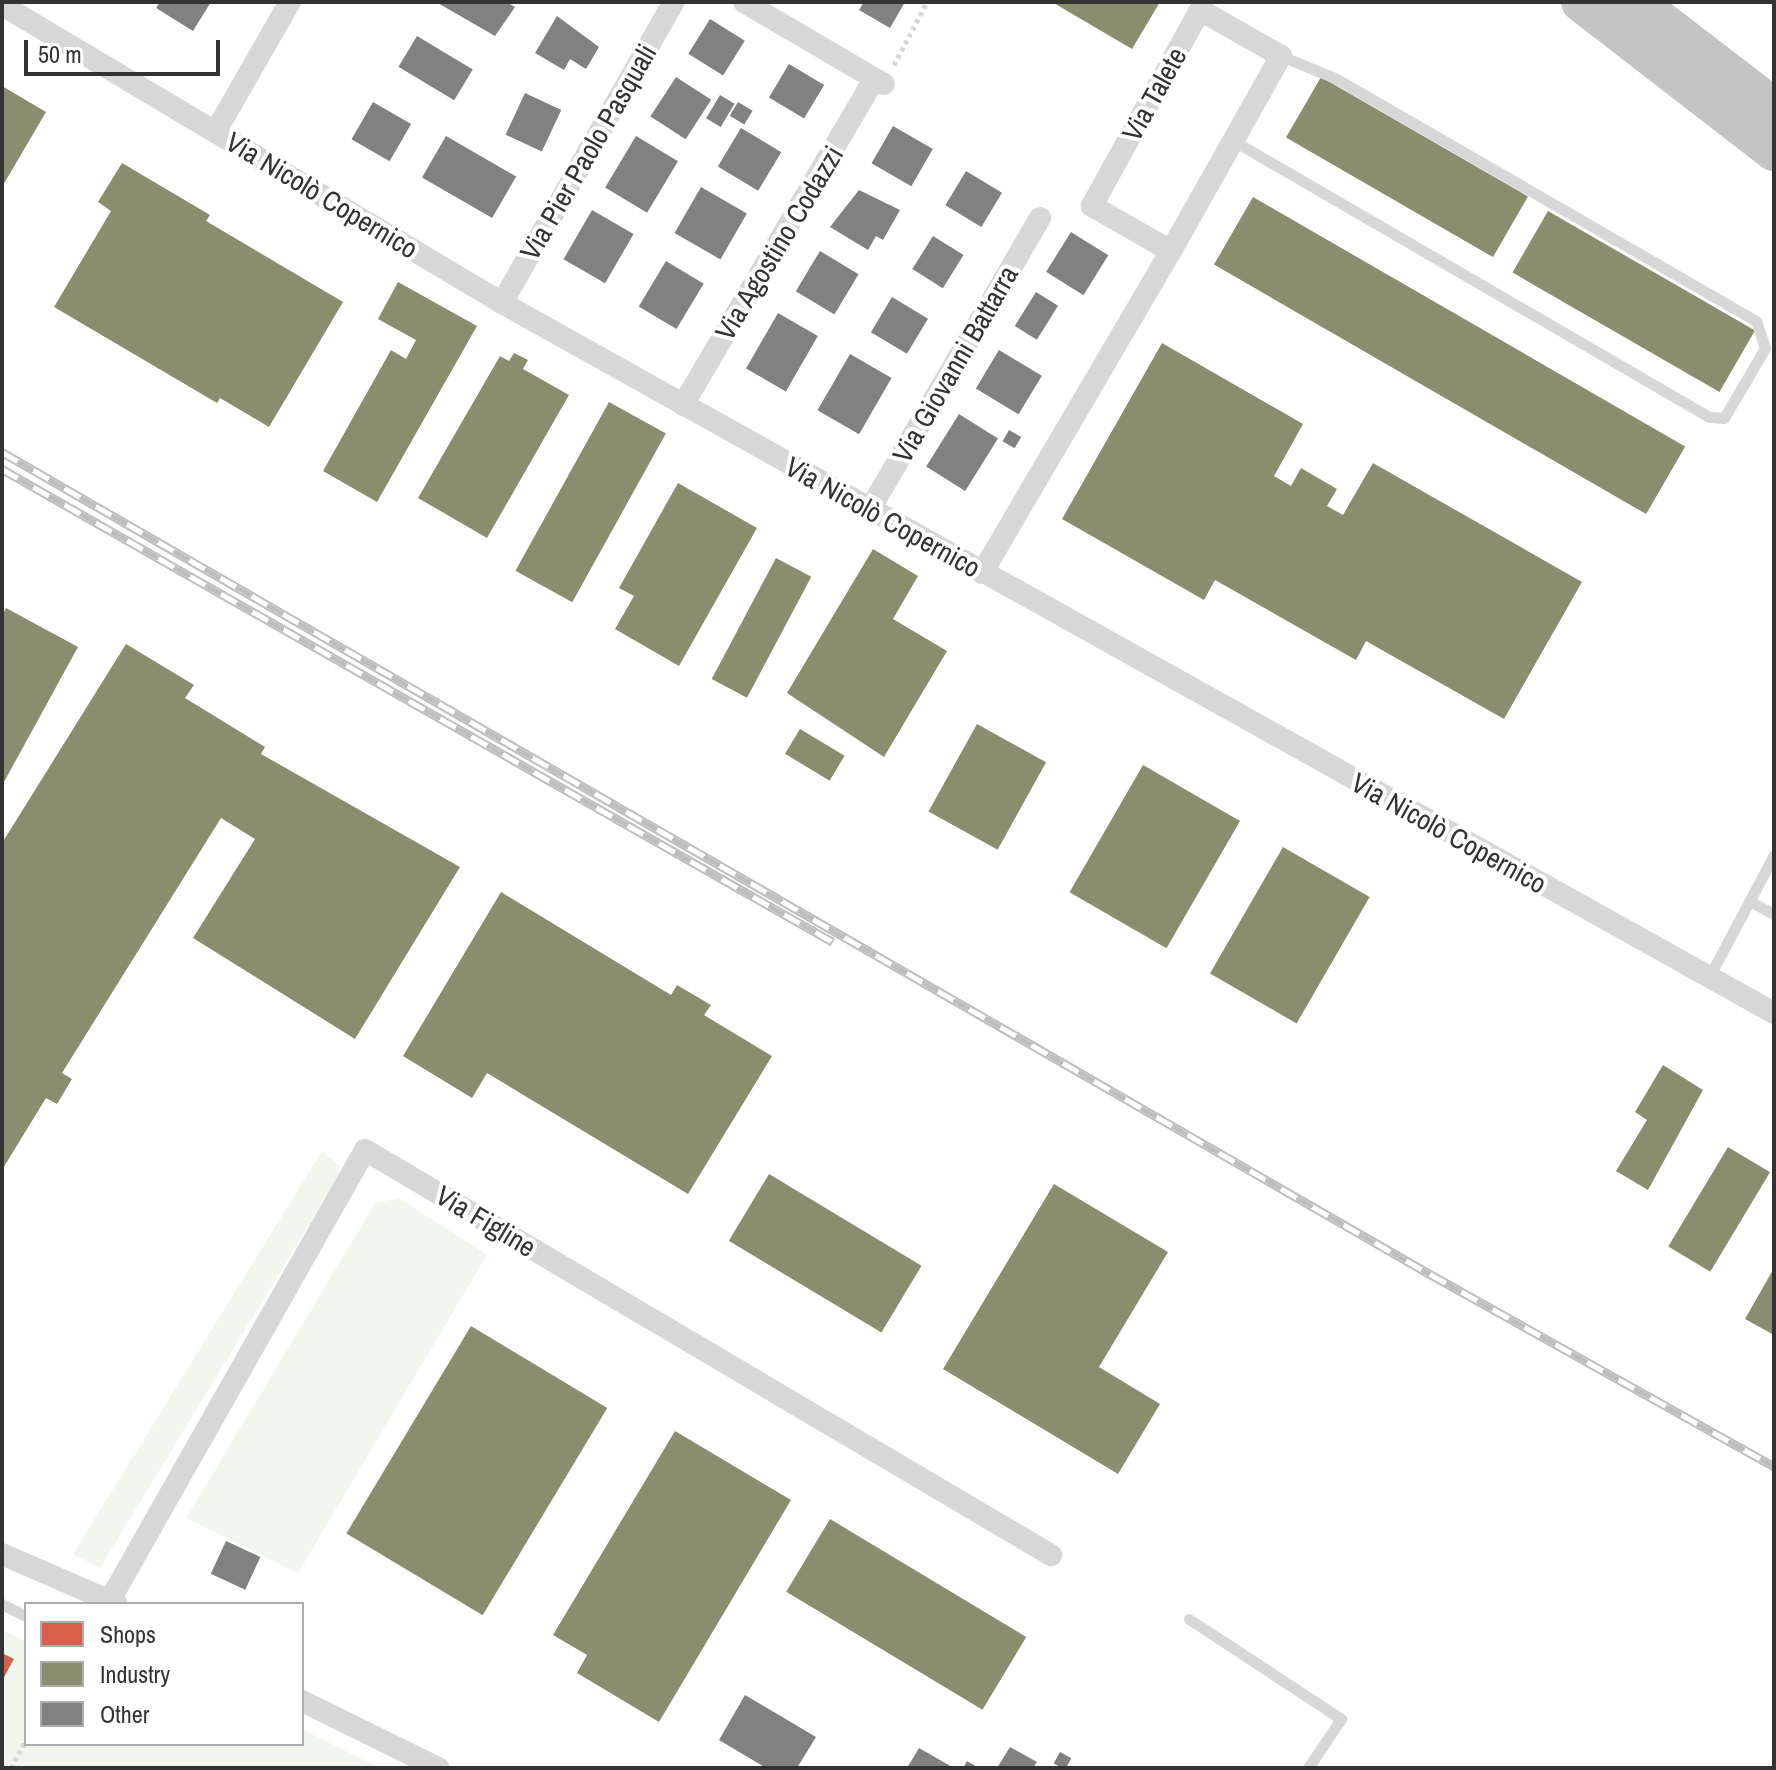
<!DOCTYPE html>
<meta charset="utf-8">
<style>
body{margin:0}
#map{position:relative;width:1776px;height:1770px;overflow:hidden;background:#fff;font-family:"Archivo Narrow",sans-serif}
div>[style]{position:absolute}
.green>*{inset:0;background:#f1f7ee}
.shops>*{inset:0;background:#d6604d}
.industry>*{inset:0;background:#8c8c6e;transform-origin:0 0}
.building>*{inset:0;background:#818181;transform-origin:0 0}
.path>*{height:5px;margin-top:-2.5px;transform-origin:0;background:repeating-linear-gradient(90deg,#d7d7d7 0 4px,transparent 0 8px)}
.lane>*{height:11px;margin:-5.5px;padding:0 5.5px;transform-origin:5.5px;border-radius:5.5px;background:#d7d7d7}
.street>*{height:22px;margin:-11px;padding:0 11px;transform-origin:11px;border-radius:11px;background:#d7d7d7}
.highway>*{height:40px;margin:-20px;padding:0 20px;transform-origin:20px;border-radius:20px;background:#c4c4c4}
.rail>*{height:9px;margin-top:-4.5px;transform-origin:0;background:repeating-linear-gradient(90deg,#fff 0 18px,#bebebe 0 36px);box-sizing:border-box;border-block:2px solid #bebebe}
span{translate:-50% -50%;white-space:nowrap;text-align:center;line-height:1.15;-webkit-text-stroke:8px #fff;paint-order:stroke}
.street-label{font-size:28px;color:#333}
.frame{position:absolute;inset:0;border:4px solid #333;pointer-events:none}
.legend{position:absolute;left:24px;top:1602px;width:280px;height:144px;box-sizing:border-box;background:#fff;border:2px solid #adadad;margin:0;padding:10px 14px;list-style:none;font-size:24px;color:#333}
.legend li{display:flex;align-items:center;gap:16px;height:40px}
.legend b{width:40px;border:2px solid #adadad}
.scale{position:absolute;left:24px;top:40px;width:196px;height:36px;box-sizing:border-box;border:4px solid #333;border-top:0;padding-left:10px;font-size:24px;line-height:28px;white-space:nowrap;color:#333;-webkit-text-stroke:6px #fff;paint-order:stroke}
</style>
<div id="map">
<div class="green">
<i style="clip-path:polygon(322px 1151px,340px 1167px,338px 1177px,100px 1568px,73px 1554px)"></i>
<i style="clip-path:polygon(399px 1198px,487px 1255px,298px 1573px,186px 1518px,375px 1203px)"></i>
<i style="clip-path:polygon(2px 1630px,26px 1642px,26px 1744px,302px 1744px,302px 1729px,381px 1768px,2px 1768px)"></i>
</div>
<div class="shops">
<i style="clip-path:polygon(2px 1653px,14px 1659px,2px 1681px)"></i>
</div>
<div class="industry">
<i style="clip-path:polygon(1052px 2px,1160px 2px,1132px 49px)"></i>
<i style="left:1321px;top:77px;width:239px;height:70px;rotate:30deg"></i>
<i style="clip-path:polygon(2px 86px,46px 112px,2px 187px)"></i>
<i style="clip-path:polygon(122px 163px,210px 215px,206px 221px,343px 302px,269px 427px,220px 398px,217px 403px,54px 307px,111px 211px,98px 202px)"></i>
<i style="left:1253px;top:197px;width:499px;height:78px;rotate:30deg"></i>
<i style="left:1548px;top:211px;width:239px;height:71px;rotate:30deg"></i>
<i style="clip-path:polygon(398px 282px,477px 326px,377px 502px,323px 471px,391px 350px,406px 359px,416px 340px,378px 319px)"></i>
<i style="clip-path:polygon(1162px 343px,1303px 424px,1274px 476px,1291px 486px,1301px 468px,1337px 489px,1327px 506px,1343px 515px,1373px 463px,1582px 582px,1504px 719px,1366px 641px,1356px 660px,1215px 580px,1204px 600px,1062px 519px)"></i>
<i style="clip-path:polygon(514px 353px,528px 360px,523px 369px,569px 395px,487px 538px,418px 498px,500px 356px,509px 361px)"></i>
<i style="left:609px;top:402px;width:65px;height:193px;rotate:29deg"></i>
<i style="clip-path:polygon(678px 483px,757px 528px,679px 666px,615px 629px,634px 596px,619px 588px)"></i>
<i style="clip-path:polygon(873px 549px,918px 576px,893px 619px,947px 651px,884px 757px,787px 693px)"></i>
<i style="left:776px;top:558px;width:40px;height:137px;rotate:28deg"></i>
<i style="clip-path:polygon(6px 608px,78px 647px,4px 782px,2px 616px)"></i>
<i style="clip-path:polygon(126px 644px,194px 685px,185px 698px,265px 747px,261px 754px,460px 867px,355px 1039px,193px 938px,255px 839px,221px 818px,62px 1073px,72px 1079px,57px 1104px,46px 1098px,2px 1170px,2px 843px)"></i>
<i style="left:977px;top:724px;width:79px;height:100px;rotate:29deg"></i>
<i style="left:800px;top:729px;width:52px;height:29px;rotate:31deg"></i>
<i style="left:1143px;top:765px;width:112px;height:147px;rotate:30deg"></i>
<i style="left:1283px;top:847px;width:100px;height:146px;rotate:30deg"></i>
<i style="clip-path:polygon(501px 892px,671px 995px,677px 985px,711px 1005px,704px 1015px,772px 1056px,688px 1194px,487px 1073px,472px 1098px,403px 1056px)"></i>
<i style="clip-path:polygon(1663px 1065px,1703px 1090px,1648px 1190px,1616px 1171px,1647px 1120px,1635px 1112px)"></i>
<i style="left:1728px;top:1147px;width:49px;height:116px;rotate:31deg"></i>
<i style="left:769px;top:1174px;width:178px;height:78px;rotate:31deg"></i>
<i style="clip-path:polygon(1054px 1184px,1168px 1252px,1099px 1367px,1160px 1404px,1118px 1474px,943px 1369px)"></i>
<i style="clip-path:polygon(1774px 1268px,1774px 1335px,1745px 1319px)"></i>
<i style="left:471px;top:1326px;width:159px;height:242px;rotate:31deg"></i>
<i style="clip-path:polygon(675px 1431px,791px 1500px,659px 1722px,577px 1673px,587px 1655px,553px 1635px)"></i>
<i style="left:830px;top:1519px;width:229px;height:85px;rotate:31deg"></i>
</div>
<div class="building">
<i style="clip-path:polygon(160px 2px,211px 2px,193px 31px,156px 8px)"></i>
<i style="clip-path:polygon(436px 2px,506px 2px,515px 7px,495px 36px)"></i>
<i style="clip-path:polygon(864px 2px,905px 2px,890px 28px,859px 10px)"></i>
<i style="clip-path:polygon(557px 16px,599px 47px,586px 69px,570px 59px,564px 70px,535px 53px)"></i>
<i style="left:710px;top:19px;width:41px;height:41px;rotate:32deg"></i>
<i style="left:417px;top:36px;width:65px;height:36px;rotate:31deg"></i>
<i style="left:789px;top:64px;width:41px;height:39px;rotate:31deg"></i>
<i style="left:676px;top:77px;width:42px;height:47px;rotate:33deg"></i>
<i style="left:525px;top:93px;width:40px;height:46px;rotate:25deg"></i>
<i style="left:720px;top:95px;width:17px;height:27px;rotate:31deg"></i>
<i style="left:373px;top:102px;width:44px;height:43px;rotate:30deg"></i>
<i style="left:738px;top:102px;width:17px;height:16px;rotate:31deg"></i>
<i style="left:893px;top:126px;width:46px;height:43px;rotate:30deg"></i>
<i style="left:741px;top:128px;width:47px;height:45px;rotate:31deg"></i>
<i style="left:446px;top:136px;width:81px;height:48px;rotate:30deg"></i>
<i style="left:636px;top:136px;width:49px;height:60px;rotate:31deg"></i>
<i style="left:966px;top:171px;width:42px;height:40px;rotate:31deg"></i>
<i style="left:701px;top:187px;width:53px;height:53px;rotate:30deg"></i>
<i style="clip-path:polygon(859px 190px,900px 210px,883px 240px,876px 236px,868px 250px,830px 227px)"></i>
<i style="left:592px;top:210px;width:48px;height:57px;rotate:30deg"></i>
<i style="left:1071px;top:232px;width:44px;height:47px;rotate:32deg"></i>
<i style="left:933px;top:236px;width:36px;height:39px;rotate:32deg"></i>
<i style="left:820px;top:251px;width:45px;height:47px;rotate:31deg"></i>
<i style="left:666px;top:261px;width:44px;height:53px;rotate:31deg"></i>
<i style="left:1036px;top:292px;width:26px;height:40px;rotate:32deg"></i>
<i style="left:892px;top:297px;width:42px;height:41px;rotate:31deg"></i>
<i style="left:778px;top:313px;width:46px;height:64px;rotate:30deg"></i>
<i style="left:999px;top:350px;width:50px;height:45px;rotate:31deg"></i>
<i style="left:850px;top:354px;width:48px;height:65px;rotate:30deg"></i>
<i style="left:959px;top:414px;width:46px;height:62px;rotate:32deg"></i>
<i style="left:1009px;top:430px;width:14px;height:13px;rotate:30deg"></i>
<i style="left:226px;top:1541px;width:38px;height:36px;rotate:25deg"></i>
<i style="clip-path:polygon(745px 1695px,816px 1737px,797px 1768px,766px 1768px,719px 1740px)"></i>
<i style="clip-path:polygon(1010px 1747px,1037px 1762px,1033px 1768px,997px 1768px)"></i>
<i style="clip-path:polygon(919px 1748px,954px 1768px,907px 1768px)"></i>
<i style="left:1060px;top:1752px;width:13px;height:13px;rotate:29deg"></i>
<i style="clip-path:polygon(967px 1761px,979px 1768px,963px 1768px)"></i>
</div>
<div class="path">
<i style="left:894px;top:65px;width:71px;rotate:-62.4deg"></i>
<i style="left:11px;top:1768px;width:32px;rotate:-62deg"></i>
</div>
<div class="lane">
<i style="left:1234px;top:141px;width:549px;rotate:30.16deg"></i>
<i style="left:1709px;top:417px;width:15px;rotate:4deg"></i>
<i style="left:1724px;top:418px;width:81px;rotate:-59.6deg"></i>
<i style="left:1765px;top:348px;width:28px;rotate:-108deg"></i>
<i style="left:1756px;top:321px;width:486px;rotate:-150deg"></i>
<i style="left:1335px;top:78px;width:58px;rotate:-157.8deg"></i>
<i style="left:1751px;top:902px;width:26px;rotate:28deg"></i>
<i style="left:1709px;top:977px;width:138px;rotate:-62deg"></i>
<i style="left:2px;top:1604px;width:27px;rotate:27deg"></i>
<i style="left:1189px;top:1619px;width:182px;rotate:33.3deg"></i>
<i style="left:1341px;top:1719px;width:59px;rotate:124deg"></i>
</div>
<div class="street">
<i style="left:744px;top:2px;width:162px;rotate:30.4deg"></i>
<i style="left:2px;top:5px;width:582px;rotate:30.79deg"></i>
<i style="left:502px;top:303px;width:1457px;rotate:29.17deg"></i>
<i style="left:216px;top:131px;width:149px;rotate:-60.2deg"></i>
<i style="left:502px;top:303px;width:347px;rotate:-60.3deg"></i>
<i style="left:683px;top:405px;width:377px;rotate:-59.6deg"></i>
<i style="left:870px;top:509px;width:337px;rotate:-59.7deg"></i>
<i style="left:982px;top:573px;width:373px;rotate:-59.6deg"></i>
<i style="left:1171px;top:251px;width:224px;rotate:-60.6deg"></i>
<i style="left:1281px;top:56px;width:93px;rotate:-150.4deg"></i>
<i style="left:1200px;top:10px;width:224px;rotate:118.9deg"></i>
<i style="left:1092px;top:206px;width:91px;rotate:29.7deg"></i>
<i style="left:2px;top:1554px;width:125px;rotate:23.5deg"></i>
<i style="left:110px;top:1600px;width:517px;rotate:-60.46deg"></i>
<i style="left:365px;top:1150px;width:797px;rotate:30.56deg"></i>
<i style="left:302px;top:1701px;width:152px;rotate:26.2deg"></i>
</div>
<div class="highway">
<i style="left:1581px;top:2px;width:244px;rotate:37.7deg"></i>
<i style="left:1636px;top:2px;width:174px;rotate:37.5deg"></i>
</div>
<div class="rail">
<i style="left:2px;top:452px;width:1648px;rotate:29.93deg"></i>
<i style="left:1430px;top:1274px;width:394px;rotate:29.2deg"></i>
<i style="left:2px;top:469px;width:956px;rotate:29.65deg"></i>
</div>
<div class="street-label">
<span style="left:1154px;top:94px;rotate:-61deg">Via Talete</span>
<span style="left:588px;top:152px;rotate:-60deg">Via Pier Paolo Pasquali</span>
<span style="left:322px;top:195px;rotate:31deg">Via Nicolò Copernico</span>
<span style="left:779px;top:243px;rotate:-59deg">Via Agostino Codazzi</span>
<span style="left:955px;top:364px;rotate:-60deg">Via Giovanni Battarra</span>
<span style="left:883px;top:517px;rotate:29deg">Via Nicolò Copernico</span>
<span style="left:1449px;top:833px;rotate:29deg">Via Nicolò Copernico</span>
<span style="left:486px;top:1221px;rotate:31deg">Via Figline</span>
</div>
<div class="frame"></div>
<ul class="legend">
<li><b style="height:22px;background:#d6604d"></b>Shops</li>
<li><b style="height:22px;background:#8c8c6e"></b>Industry</li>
<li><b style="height:22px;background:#818181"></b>Other</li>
</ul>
<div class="scale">50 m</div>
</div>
